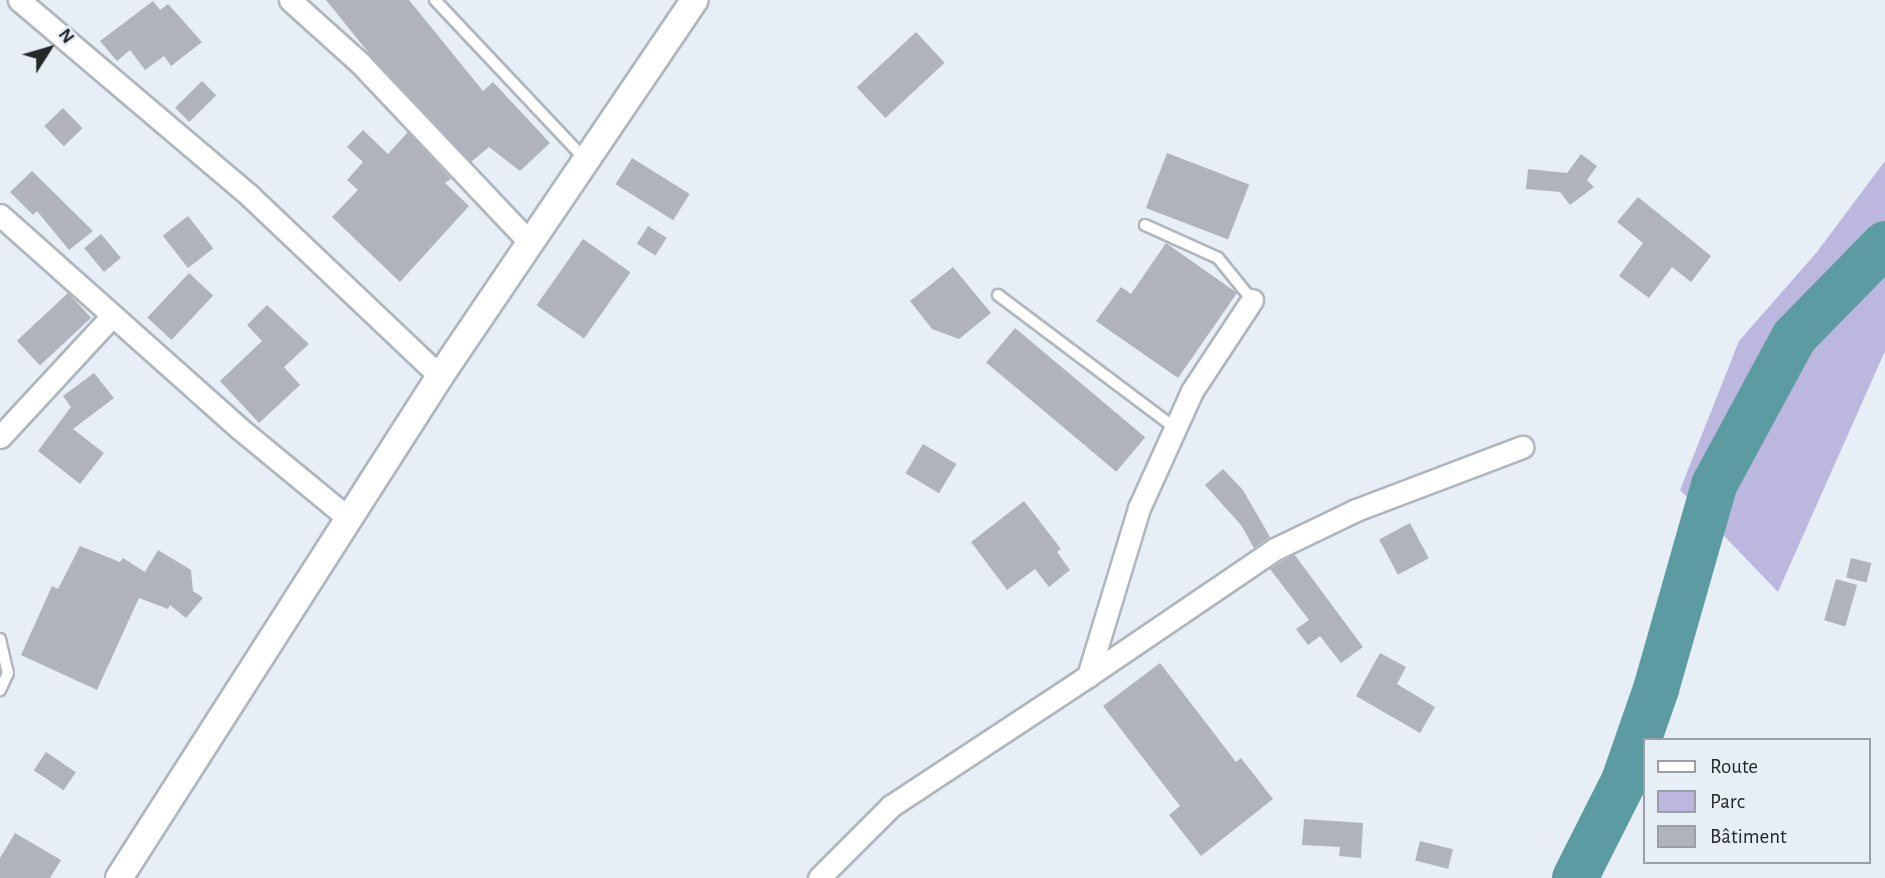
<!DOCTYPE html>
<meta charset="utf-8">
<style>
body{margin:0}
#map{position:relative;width:1885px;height:878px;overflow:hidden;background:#e7eef6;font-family:"Alegreya Sans",sans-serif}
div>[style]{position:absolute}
.green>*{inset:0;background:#bbb7de}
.river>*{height:46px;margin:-23px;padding:0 23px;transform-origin:23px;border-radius:23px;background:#5c9ba2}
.building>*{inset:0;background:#b0b3bc;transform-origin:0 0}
.roads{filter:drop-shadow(2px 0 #afb6bd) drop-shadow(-2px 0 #afb6bd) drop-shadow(0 2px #afb6bd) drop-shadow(0 -2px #afb6bd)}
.service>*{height:10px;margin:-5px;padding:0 5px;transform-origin:5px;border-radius:5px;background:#fff}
.minor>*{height:21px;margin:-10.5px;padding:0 10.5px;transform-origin:10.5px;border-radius:10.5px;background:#fff}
.tertiary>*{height:26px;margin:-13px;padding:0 13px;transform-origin:13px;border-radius:13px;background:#fff}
span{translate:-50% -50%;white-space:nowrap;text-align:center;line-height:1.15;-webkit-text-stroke:5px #e7eef6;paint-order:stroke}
.legend{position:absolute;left:1643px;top:738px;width:228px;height:126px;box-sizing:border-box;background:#e7eef6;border:2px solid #9a9fa5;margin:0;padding:9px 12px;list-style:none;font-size:21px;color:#26292b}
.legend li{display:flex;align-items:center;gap:14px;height:35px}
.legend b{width:35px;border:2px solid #9a9fa5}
.north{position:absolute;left:14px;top:14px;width:70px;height:70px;-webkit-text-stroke:5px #e7eef6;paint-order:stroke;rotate:53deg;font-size:19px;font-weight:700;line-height:28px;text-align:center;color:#26292b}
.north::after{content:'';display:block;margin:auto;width:24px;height:32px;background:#26292b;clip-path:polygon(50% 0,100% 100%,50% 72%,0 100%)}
</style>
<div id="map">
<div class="green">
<i style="clip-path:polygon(1885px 161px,1885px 351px,1778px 592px,1680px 490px,1739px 341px,1817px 252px)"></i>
</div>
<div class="river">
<i style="left:1575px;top:878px;width:109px;rotate:-63.2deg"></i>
<i style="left:1624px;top:781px;width:97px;rotate:-70.8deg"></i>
<i style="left:1656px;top:689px;width:212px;rotate:-74.1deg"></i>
<i style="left:1714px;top:485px;width:168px;rotate:-61.6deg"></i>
<i style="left:1794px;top:337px;width:130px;rotate:-45.6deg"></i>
</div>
<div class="building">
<i style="clip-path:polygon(326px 0,409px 0,483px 91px,493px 82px,550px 143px,520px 171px,489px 147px,471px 162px,372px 57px)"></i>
<i style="clip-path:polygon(153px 1px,160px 10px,168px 4px,202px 42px,171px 66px,164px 56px,145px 70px,130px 50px,117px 61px,100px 41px)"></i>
<i style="left:916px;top:32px;width:42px;height:81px;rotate:47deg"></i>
<i style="left:202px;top:81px;width:20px;height:38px;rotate:45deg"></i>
<i style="left:63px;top:108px;width:28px;height:26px;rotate:46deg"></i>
<i style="clip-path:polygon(363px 130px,388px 154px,408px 132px,451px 179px,445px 183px,469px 206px,400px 282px,332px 217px,358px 190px,347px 180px,363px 162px,347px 147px)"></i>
<i style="left:1167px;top:153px;width:88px;height:59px;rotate:21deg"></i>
<i style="clip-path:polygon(1581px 154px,1597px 166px,1587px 180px,1594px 187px,1570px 205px,1560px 192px,1526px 189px,1528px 169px,1567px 173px)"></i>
<i style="left:632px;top:158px;width:68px;height:31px;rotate:32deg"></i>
<i style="clip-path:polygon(32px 171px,93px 231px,69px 250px,37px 211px,33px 215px,10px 192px)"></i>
<i style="clip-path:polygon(1638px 197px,1711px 256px,1691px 282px,1672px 267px,1649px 298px,1619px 276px,1643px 243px,1617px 222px)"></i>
<i style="left:188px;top:216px;width:41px;height:32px;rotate:52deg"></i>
<i style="left:648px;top:226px;width:22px;height:21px;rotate:32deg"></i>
<i style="left:101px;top:234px;width:31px;height:22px;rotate:50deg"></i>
<i style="left:583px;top:239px;width:58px;height:81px;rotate:35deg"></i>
<i style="clip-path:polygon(1166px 243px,1237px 293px,1178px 378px,1096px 321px,1121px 287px,1131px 294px)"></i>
<i style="clip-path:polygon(953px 267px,991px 313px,959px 339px,932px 329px,910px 301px)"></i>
<i style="left:189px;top:273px;width:33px;height:61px;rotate:43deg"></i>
<i style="left:68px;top:293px;width:34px;height:70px;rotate:47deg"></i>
<i style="clip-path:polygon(267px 305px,309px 344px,284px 367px,300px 385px,259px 423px,220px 381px,262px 341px,247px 325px)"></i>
<i style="left:1015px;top:328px;width:170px;height:45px;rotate:40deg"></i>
<i style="clip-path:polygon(94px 373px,114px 398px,73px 429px,104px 453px,80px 484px,38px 451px,71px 407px,63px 396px)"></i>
<i style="left:923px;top:444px;width:39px;height:34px;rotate:31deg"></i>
<i style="clip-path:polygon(1223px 469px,1243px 490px,1270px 537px,1254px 548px,1241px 525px,1205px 485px)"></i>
<i style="clip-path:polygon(1024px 501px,1061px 549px,1057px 552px,1070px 570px,1049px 587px,1035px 569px,1007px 590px,971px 542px)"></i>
<i style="left:1410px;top:523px;width:40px;height:35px;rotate:62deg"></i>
<i style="clip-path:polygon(80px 546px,120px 562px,123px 558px,145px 572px,158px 550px,191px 570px,193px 591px,203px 598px,186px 618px,170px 605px,168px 609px,139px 598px,97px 690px,21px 655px,52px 586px,58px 589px)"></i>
<i style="clip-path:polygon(1294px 554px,1363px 647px,1341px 663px,1320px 636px,1308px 645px,1296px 629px,1309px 620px,1270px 569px)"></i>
<i style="left:1851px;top:558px;width:21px;height:20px;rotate:14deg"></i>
<i style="left:1836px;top:579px;width:22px;height:43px;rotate:16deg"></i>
<i style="clip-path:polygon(1380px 653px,1406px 667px,1397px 684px,1435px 707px,1420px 733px,1356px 696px)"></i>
<i style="clip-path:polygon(1160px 663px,1236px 762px,1241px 758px,1273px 799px,1201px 856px,1169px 815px,1180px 806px,1103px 706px)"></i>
<i style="left:46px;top:752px;width:36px;height:22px;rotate:34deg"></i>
<i style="clip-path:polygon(1304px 819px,1363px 823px,1361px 858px,1339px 856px,1340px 847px,1302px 845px)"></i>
<i style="clip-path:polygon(15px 833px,61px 860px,50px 878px,0 878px,0 858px)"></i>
<i style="left:1420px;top:841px;width:34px;height:20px;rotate:14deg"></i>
</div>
<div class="roads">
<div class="service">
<i style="left:435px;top:0;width:219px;rotate:46.7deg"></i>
<i style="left:1145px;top:225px;width:80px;rotate:24.3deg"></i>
<i style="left:1218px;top:258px;width:54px;rotate:51deg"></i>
<i style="left:998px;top:295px;width:221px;rotate:36.9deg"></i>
<i style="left:0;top:639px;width:35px;rotate:77deg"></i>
<i style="left:8px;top:673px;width:19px;rotate:115deg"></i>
</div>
<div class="minor">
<i style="left:19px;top:0;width:303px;rotate:40.3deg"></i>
<i style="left:250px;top:196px;width:262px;rotate:43.5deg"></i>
<i style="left:290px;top:0;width:94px;rotate:42deg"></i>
<i style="left:360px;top:63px;width:248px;rotate:46.6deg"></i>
<i style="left:0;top:215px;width:320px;rotate:41.7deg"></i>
<i style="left:239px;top:428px;width:141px;rotate:39.5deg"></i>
<i style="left:0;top:437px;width:165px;rotate:-47.2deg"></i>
<i style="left:1088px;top:676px;width:226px;rotate:-34.2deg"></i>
<i style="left:1275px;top:549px;width:90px;rotate:-25.7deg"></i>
<i style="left:1356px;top:510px;width:178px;rotate:-20.8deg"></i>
<i style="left:819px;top:878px;width:102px;rotate:-45deg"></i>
<i style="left:891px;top:806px;width:236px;rotate:-33.4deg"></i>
<i style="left:1088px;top:676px;width:176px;rotate:-73.1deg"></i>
<i style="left:1139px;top:508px;width:128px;rotate:-65.6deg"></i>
<i style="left:1192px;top:391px;width:109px;rotate:-56.6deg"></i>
</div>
<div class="tertiary">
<i style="left:119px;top:878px;width:596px;rotate:-57.4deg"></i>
<i style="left:440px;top:376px;width:454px;rotate:-55.9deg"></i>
</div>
</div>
<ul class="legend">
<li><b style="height:9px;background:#fff"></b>Route</li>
<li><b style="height:19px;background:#bbb7de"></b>Parc</li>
<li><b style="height:19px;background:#b0b3bc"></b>Bâtiment</li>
</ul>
<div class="north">N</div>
</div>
